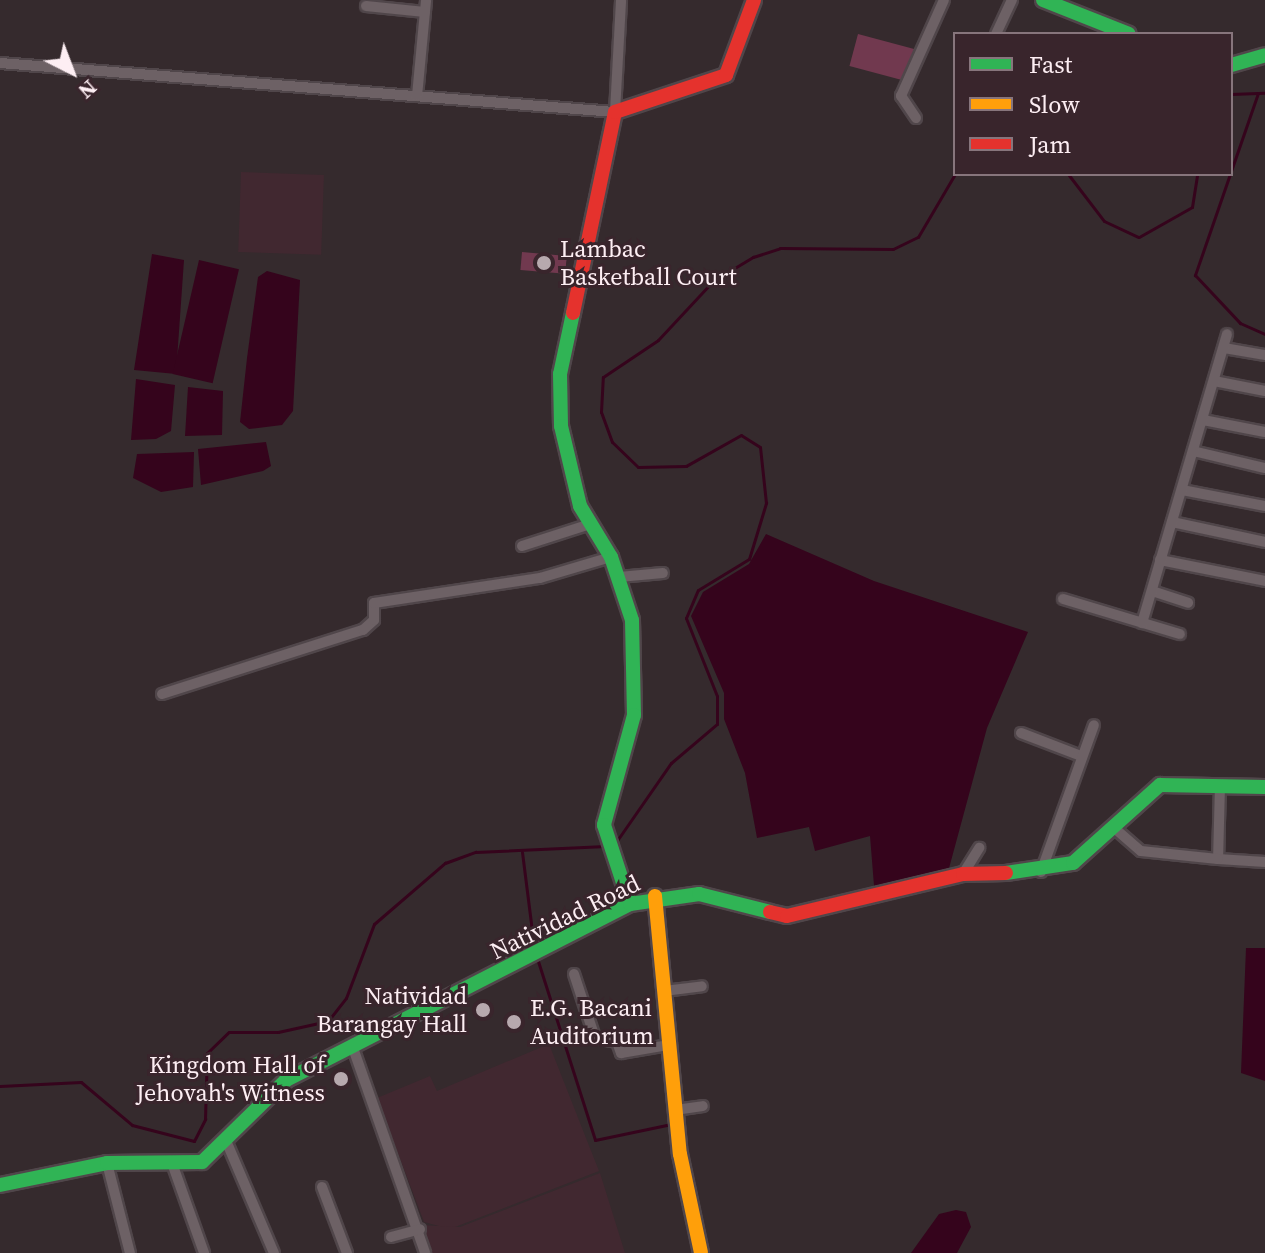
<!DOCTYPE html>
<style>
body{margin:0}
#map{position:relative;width:1265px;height:1253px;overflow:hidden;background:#352a2d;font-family:"Source Serif 4",serif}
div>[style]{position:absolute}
.built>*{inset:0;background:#412830;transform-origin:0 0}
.green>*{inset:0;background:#71394f;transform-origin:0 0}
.water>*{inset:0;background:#35041c;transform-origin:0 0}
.stream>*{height:3px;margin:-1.5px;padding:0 1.5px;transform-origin:1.5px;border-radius:1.5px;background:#35041c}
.roads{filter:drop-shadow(2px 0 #50464a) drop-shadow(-2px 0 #50464a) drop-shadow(0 2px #50464a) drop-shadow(0 -2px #50464a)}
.street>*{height:10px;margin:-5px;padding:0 5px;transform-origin:5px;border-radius:5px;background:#6d6165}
.fast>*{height:14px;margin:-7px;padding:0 7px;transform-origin:7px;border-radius:7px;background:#30b455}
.slow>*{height:14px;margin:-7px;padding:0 7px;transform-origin:7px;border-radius:7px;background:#ff9f0a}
.jam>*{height:14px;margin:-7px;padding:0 7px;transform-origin:7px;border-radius:7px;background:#e5322d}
.dots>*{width:22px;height:22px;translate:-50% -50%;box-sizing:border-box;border:4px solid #39252c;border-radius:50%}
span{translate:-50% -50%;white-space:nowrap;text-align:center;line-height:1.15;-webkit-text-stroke:6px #39252c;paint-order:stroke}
.poi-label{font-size:24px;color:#fdeef3}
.left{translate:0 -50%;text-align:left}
.right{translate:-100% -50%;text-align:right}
.street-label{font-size:24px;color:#fdeef3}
.legend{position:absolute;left:953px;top:32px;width:280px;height:144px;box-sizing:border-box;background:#39252c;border:2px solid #87757c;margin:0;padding:10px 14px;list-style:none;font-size:24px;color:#fdeef3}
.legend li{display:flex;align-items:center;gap:16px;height:40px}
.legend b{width:40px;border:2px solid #87757c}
.north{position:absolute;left:32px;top:32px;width:80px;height:80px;-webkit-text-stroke:6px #39252c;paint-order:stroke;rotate:138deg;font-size:22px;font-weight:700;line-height:32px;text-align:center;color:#fdeef3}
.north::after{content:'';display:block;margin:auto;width:28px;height:36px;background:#fdeef3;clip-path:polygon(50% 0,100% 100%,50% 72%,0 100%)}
</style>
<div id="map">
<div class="built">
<i style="left:241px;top:172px;width:83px;height:80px;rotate:2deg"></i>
<i style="clip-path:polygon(549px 1044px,599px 1171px,450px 1229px,424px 1222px,377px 1098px,430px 1076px,437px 1091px)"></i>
<i style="clip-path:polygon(600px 1173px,625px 1253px,426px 1253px,419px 1225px,460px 1227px)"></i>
</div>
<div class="green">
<i style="left:858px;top:34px;width:60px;height:33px;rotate:15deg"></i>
<i style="left:522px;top:252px;width:45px;height:18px;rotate:5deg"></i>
</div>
<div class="water">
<i style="clip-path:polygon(152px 254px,184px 260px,176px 374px,134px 370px)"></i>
<i style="left:199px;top:260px;width:41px;height:117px;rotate:13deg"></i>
<i style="clip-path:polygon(267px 271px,300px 280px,293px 411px,282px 425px,249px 429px,240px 422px,247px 358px,258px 277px)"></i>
<i style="clip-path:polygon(136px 379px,175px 385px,171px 431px,156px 439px,131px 440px)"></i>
<i style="clip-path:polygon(188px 387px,223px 391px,222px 435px,185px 436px)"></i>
<i style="clip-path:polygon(266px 442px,271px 466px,263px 471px,201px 485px,198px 449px)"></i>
<i style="clip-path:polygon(194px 452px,193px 487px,161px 492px,133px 478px,137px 454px)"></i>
<i style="clip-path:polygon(766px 534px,874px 581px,1028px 632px,987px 728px,948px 872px,875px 898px,870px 836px,815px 851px,809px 827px,757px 838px,745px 773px,724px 719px,724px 693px,691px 616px,703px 592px,749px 564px)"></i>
<i style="clip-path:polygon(1246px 948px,1265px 948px,1265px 1081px,1241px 1073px)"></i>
<i style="clip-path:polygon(956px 1210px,966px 1212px,971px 1227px,957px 1253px,911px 1253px,939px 1214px)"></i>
</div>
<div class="stream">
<i style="left:1258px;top:93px;width:193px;rotate:109.1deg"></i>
<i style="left:1195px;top:275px;width:66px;rotate:46.8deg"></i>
<i style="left:1240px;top:323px;width:27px;rotate:24deg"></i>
<i style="left:1231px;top:94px;width:34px;rotate:-2deg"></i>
<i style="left:1068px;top:174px;width:59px;rotate:52.5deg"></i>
<i style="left:1104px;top:221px;width:38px;rotate:25deg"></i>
<i style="left:1139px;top:237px;width:61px;rotate:-29.5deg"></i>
<i style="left:1192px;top:207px;width:33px;rotate:-81deg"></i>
<i style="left:616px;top:842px;width:96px;rotate:-55.2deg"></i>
<i style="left:671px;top:763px;width:60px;rotate:-40.3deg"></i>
<i style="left:717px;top:724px;width:28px;rotate:-90deg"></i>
<i style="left:717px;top:696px;width:84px;rotate:-111.7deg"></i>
<i style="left:686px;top:618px;width:30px;rotate:-67deg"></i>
<i style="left:698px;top:590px;width:60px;rotate:-31.3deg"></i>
<i style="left:749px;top:559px;width:59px;rotate:-73.1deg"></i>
<i style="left:766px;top:503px;width:56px;rotate:-96.1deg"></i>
<i style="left:760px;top:447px;width:22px;rotate:-148deg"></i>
<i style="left:741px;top:435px;width:63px;rotate:150.6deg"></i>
<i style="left:686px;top:466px;width:48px;rotate:178.8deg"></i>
<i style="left:638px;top:467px;width:36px;rotate:-136deg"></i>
<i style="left:612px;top:442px;width:32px;rotate:-110deg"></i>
<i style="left:601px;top:412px;width:35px;rotate:-87deg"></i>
<i style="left:603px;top:377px;width:66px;rotate:-33.9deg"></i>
<i style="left:658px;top:340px;width:81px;rotate:-47deg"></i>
<i style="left:713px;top:281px;width:47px;rotate:-31deg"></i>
<i style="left:753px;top:257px;width:28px;rotate:-18deg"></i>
<i style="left:780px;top:248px;width:113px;rotate:0.5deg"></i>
<i style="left:893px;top:249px;width:28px;rotate:-26deg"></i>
<i style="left:918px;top:237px;width:73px;rotate:-59.6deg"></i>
<i style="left:522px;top:852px;width:96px;rotate:82.8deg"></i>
<i style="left:537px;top:958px;width:191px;rotate:72.3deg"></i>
<i style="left:595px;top:1140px;width:78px;rotate:-11.9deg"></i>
<i style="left:0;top:1086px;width:81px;rotate:-2.8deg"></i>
<i style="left:81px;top:1082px;width:67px;rotate:40.1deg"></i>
<i style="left:132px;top:1125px;width:64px;rotate:14.5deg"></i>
<i style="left:194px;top:1141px;width:25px;rotate:-63deg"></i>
<i style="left:205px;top:1119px;width:66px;rotate:-88.3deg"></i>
<i style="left:207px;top:1053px;width:30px;rotate:-44deg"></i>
<i style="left:229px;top:1032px;width:49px"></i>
<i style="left:278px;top:1032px;width:51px;rotate:-12.4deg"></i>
<i style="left:328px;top:1021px;width:29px;rotate:-52deg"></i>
<i style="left:346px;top:998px;width:79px;rotate:-69.3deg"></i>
<i style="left:374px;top:924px;width:94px;rotate:-40.7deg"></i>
<i style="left:445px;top:863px;width:33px;rotate:-20deg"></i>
<i style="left:476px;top:852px;width:130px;rotate:-2.6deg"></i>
</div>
<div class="roads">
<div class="street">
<i style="left:366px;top:6px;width:59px;rotate:5.8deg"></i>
<i style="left:996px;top:34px;width:38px;rotate:-65deg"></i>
<i style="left:0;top:63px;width:617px;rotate:4.56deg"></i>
<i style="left:615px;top:112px;width:112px;rotate:-86.9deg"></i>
<i style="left:417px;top:96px;width:96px;rotate:-84.6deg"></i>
<i style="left:916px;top:118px;width:27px;rotate:-124deg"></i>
<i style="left:901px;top:96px;width:105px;rotate:-65.9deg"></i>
<i style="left:1224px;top:348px;width:42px;rotate:9.7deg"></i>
<i style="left:1214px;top:381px;width:52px;rotate:11.1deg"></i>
<i style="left:1203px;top:420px;width:63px;rotate:11deg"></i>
<i style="left:1193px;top:451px;width:74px;rotate:13.3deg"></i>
<i style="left:1182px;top:490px;width:85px;rotate:10.9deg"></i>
<i style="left:1172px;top:522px;width:95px;rotate:12.1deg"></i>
<i style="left:522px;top:546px;width:71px;rotate:-17.9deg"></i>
<i style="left:1160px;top:560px;width:107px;rotate:11.3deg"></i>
<i style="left:619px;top:577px;width:44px;rotate:-5.2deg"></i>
<i style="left:1152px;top:591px;width:38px;rotate:18deg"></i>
<i style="left:1063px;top:599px;width:122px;rotate:16.7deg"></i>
<i style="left:1142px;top:623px;width:301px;rotate:-73.6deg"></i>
<i style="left:162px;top:694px;width:211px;rotate:-17.7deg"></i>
<i style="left:363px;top:630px;width:15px;rotate:-42deg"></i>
<i style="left:374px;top:620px;width:17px;rotate:-90deg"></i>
<i style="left:374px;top:603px;width:168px;rotate:-8.6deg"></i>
<i style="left:540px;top:578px;width:74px;rotate:-16.5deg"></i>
<i style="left:1021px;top:733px;width:64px;rotate:21deg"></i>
<i style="left:1220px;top:785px;width:74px;rotate:91.5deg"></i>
<i style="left:1218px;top:859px;width:47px;rotate:3.7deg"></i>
<i style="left:1112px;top:826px;width:38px;rotate:41deg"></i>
<i style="left:1141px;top:851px;width:77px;rotate:5.9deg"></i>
<i style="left:1041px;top:872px;width:156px;rotate:-70.2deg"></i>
<i style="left:963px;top:874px;width:31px;rotate:-58deg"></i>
<i style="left:574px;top:974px;width:67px;rotate:71.8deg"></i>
<i style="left:595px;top:1038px;width:22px;rotate:10deg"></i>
<i style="left:617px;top:1042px;width:12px;rotate:70deg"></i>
<i style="left:621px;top:1053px;width:49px;rotate:-9.5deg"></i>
<i style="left:664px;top:991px;width:38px;rotate:-7deg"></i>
<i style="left:353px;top:1048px;width:217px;rotate:70.6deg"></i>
<i style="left:675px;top:1110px;width:28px;rotate:-8deg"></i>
<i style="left:227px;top:1143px;width:120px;rotate:66.9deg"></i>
<i style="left:107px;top:1163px;width:93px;rotate:75.7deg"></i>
<i style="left:172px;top:1163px;width:96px;rotate:70.4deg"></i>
<i style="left:322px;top:1187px;width:71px;rotate:69.3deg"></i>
<i style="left:391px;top:1237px;width:30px;rotate:-15deg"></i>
</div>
<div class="fast">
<i style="left:1043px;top:0;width:92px;rotate:21.6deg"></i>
<i style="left:1231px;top:65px;width:35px;rotate:-16deg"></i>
<i style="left:573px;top:313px;width:62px;rotate:102deg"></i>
<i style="left:560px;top:374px;width:52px;rotate:88.9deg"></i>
<i style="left:561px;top:426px;width:82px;rotate:76.6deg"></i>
<i style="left:580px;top:506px;width:60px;rotate:58.7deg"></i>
<i style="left:611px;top:557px;width:66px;rotate:71.6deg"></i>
<i style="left:632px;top:620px;width:95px;rotate:88.8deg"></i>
<i style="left:634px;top:715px;width:114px;rotate:105.3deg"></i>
<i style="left:604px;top:825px;width:83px;rotate:71.8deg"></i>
<i style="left:1006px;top:873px;width:68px;rotate:-8.5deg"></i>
<i style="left:1073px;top:863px;width:117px;rotate:-41.9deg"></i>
<i style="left:1160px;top:785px;width:105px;rotate:1.1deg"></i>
<i style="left:0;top:1185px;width:109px;rotate:-11.6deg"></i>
<i style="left:107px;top:1163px;width:95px;rotate:-0.6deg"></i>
<i style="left:202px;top:1162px;width:117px;rotate:-44.3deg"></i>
<i style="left:286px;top:1080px;width:386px;rotate:-27.1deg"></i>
<i style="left:630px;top:904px;width:70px;rotate:-8.2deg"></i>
<i style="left:699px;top:894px;width:73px;rotate:14.2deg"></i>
</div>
<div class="slow">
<i style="left:655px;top:896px;width:259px;rotate:84.5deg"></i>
<i style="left:680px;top:1154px;width:101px;rotate:78deg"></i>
</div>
<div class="jam">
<i style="left:573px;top:313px;width:205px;rotate:-78.2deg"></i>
<i style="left:615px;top:112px;width:117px;rotate:-18.4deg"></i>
<i style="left:726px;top:75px;width:80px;rotate:-69.5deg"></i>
<i style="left:770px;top:912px;width:17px;rotate:13deg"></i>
<i style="left:787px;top:916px;width:181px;rotate:-13.4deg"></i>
<i style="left:963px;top:874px;width:43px;rotate:-1.3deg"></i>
</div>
</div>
<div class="dots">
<i style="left:544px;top:263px;background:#b7a9ae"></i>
<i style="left:483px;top:1010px;background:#b7a9ae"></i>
<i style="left:514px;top:1022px;background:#b7a9ae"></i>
<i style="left:341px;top:1079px;background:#b7a9ae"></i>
</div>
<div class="poi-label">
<span class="left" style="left:560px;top:263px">Lambac<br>Basketball Court</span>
<span class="right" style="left:467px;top:1010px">Natividad<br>Barangay Hall</span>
<span class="left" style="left:530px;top:1022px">E.G. Bacani<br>Auditorium</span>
<span class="right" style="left:325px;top:1079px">Kingdom Hall of<br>Jehovah's Witness</span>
</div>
<div class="street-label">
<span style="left:565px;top:917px;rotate:-26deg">Natividad Road</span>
</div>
<ul class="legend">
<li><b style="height:10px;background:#30b455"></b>Fast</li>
<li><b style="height:10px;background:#ff9f0a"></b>Slow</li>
<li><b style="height:10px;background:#e5322d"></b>Jam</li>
</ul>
<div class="north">N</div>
</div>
